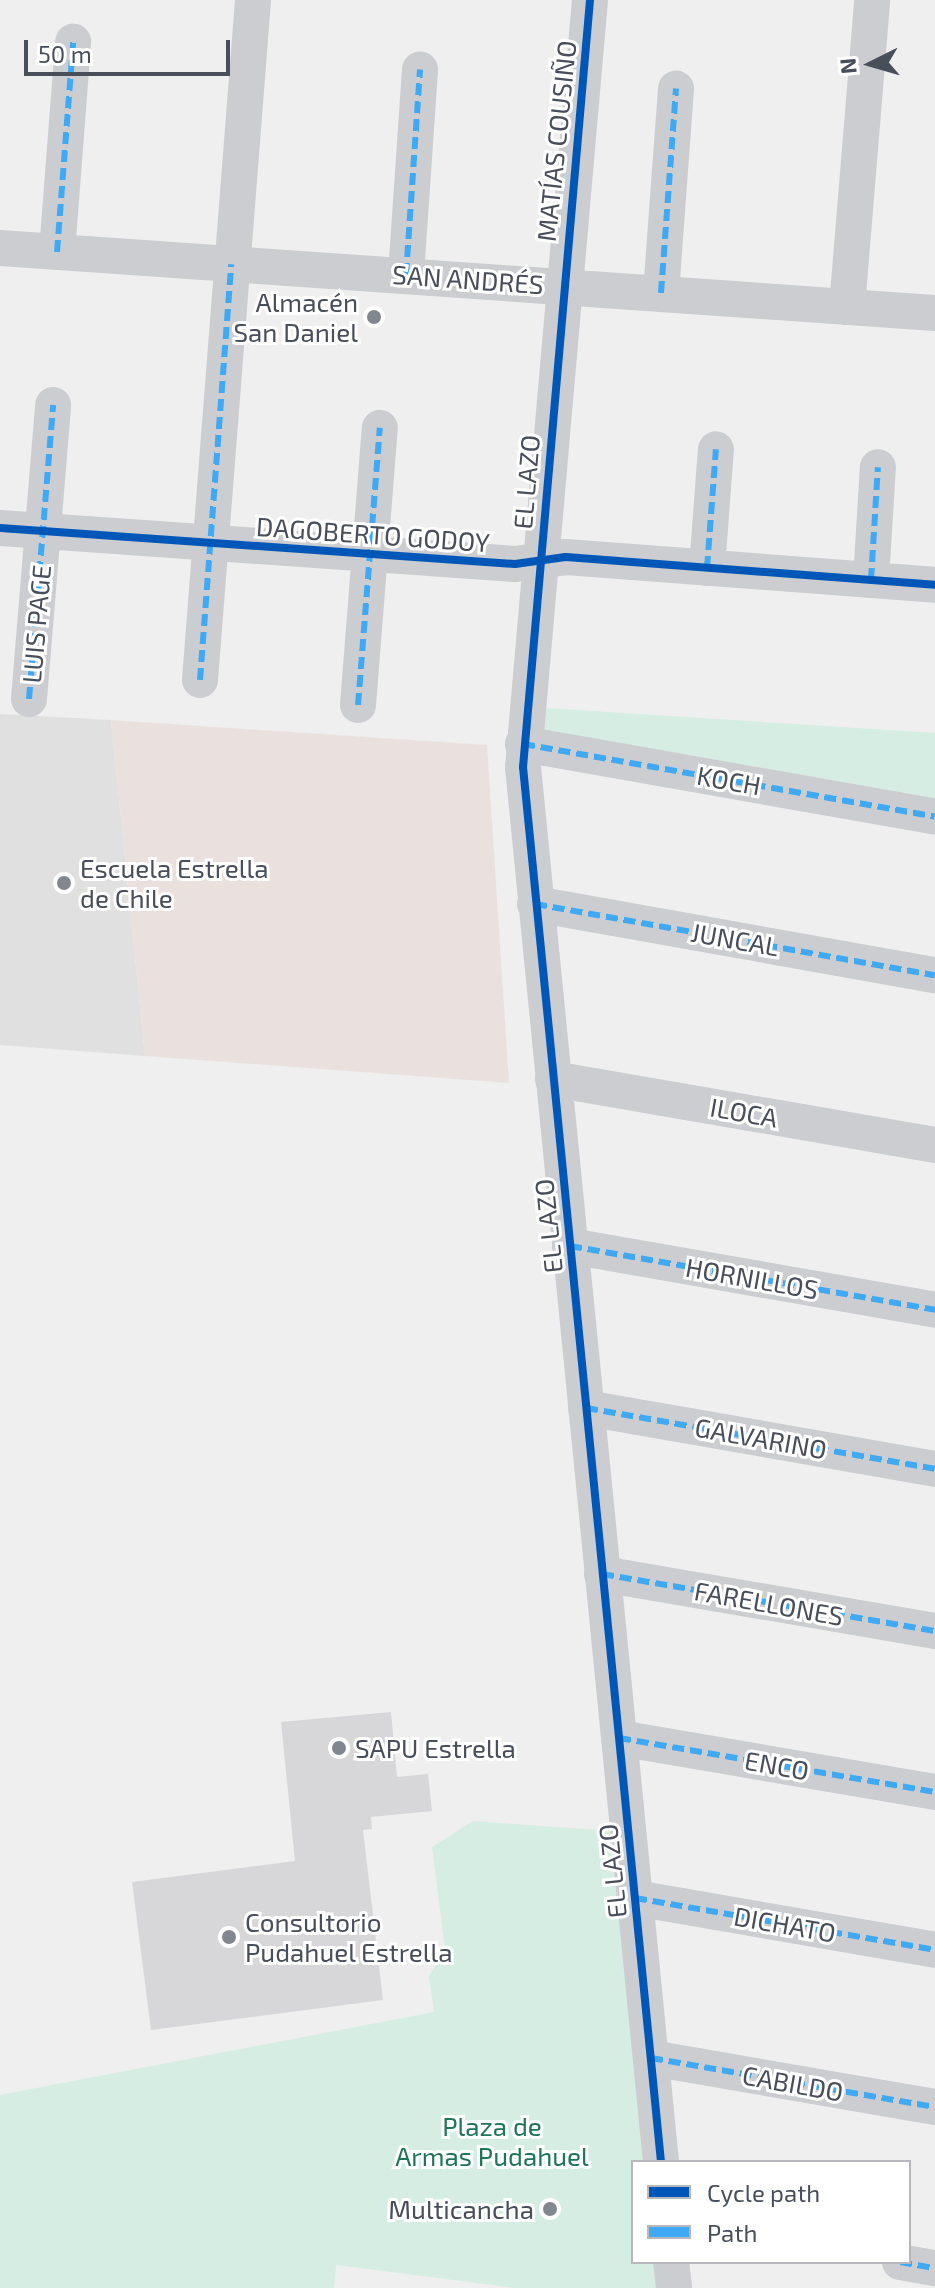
<!DOCTYPE html>
<meta charset="utf-8">
<style>
body{margin:0}
#map{position:relative;width:935px;height:2288px;overflow:hidden;background:#efefef;font-family:"Exo 2",sans-serif}
div>[style]{position:absolute}
.education>*{inset:0;background:#e1e0e0}
.medical>*{inset:0;background:#eae1df}
.green>*{inset:0;background:#d5ede2}
.building>*{inset:0;background:#d7d7d9}
.minor>*{height:36px;margin:-18px;padding:0 18px;transform-origin:18px;border-radius:18px;background:#cbcdd0}
.quiet>*{height:6px;margin-top:-3px;transform-origin:0;background:repeating-linear-gradient(90deg,#3fa9f5 0 12px,transparent 0 18px)}
.cycleway>*{height:8px;margin:-4px;padding:0 4px;transform-origin:4px;border-radius:4px;background:#0057b8}
.dots>*{width:22px;height:22px;translate:-50% -50%;box-sizing:border-box;border:4px solid #fff;border-radius:50%}
span{translate:-50% -50%;white-space:nowrap;text-align:center;line-height:1.15;-webkit-text-stroke:6px #fff;paint-order:stroke}
.street-label{font-size:26px;color:#484e5a}
.poi-label{font-size:26px;color:#484e5a}
.right{translate:-100% -50%;text-align:right}
.left{translate:0 -50%;text-align:left}
.park-label{font-size:26px;color:#1f7557}
.legend{position:absolute;left:631px;top:2160px;width:280px;height:104px;box-sizing:border-box;background:#fff;border:2px solid #b6b8bd;margin:0;padding:10px 14px;list-style:none;font-size:24px;color:#484e5a}
.legend li{display:flex;align-items:center;gap:16px;height:40px}
.legend b{width:40px;border:2px solid #b6b8bd}
.north{position:absolute;left:831px;top:24px;width:80px;height:80px;-webkit-text-stroke:6px #fff;paint-order:stroke;rotate:265deg;font-size:22px;font-weight:700;line-height:32px;text-align:center;color:#484e5a}
.north::after{content:'';display:block;margin:auto;width:28px;height:36px;background:#484e5a;clip-path:polygon(50% 0,100% 100%,50% 72%,0 100%)}
.scale{position:absolute;left:24px;top:40px;width:206px;height:36px;box-sizing:border-box;border:4px solid #484e5a;border-top:0;padding-left:10px;font-size:24px;line-height:28px;white-space:nowrap;color:#484e5a;-webkit-text-stroke:6px #fff;paint-order:stroke}
</style>
<div id="map">
<div class="education">
<i style="clip-path:polygon(0 714px,111px 720px,145px 1056px,0 1045px)"></i>
</div>
<div class="medical">
<i style="clip-path:polygon(111px 720px,487px 745px,509px 1083px,145px 1056px)"></i>
</div>
<div class="green">
<i style="clip-path:polygon(545px 708px,935px 733px,935px 798px,544px 730px)"></i>
<i style="clip-path:polygon(473px 1821px,613px 1831px,650px 2162px,633px 2162px,633px 2262px,661px 2262px,664px 2288px,515px 2288px,336px 2265px,334px 2288px,0 2288px,0 2095px,434px 2012px,429px 1976px,445px 1949px,432px 1847px)"></i>
</div>
<div class="building">
<i style="clip-path:polygon(391px 1712px,397px 1777px,428px 1774px,432px 1811px,371px 1817px,372px 1829px,363px 1830px,383px 2000px,151px 2030px,132px 1882px,295px 1861px,281px 1722px)"></i>
</div>
<div class="minor">
<i style="left:590px;top:0;width:770px;rotate:94.99deg"></i>
<i style="left:523px;top:767px;width:1402px;rotate:84.35deg"></i>
<i style="left:0;top:248px;width:937px;rotate:3.98deg"></i>
<i style="left:57px;top:252px;width:211px;rotate:-85.6deg"></i>
<i style="left:406px;top:275px;width:206px;rotate:-86.1deg"></i>
<i style="left:661px;top:293px;width:205px;rotate:-85.8deg"></i>
<i style="left:847px;top:307px;width:308px;rotate:-85.3deg"></i>
<i style="left:0;top:528px;width:516px;rotate:4deg"></i>
<i style="left:515px;top:564px;width:51px;rotate:-7.8deg"></i>
<i style="left:566px;top:557px;width:370px;rotate:4.3deg"></i>
<i style="left:707px;top:568px;width:119px;rotate:-85.7deg"></i>
<i style="left:871px;top:580px;width:113px;rotate:-86.5deg"></i>
<i style="left:200px;top:680px;width:682px;rotate:-85.54deg"></i>
<i style="left:29px;top:699px;width:295px;rotate:-85.3deg"></i>
<i style="left:358px;top:705px;width:278px;rotate:-85.5deg"></i>
<i style="left:523px;top:744px;width:418px;rotate:10deg"></i>
<i style="left:535px;top:904px;width:406px;rotate:10.1deg"></i>
<i style="left:553px;top:1079px;width:388px;rotate:9.8deg"></i>
<i style="left:570px;top:1246px;width:371px;rotate:9.9deg"></i>
<i style="left:586px;top:1408px;width:354px;rotate:9.9deg"></i>
<i style="left:602px;top:1574px;width:338px;rotate:9.7deg"></i>
<i style="left:619px;top:1738px;width:321px;rotate:9.7deg"></i>
<i style="left:635px;top:1898px;width:304px;rotate:9.8deg"></i>
<i style="left:651px;top:2058px;width:288px;rotate:9.8deg"></i>
<i style="left:671px;top:2262px;width:26px;rotate:83deg"></i>
<i style="left:900px;top:2262px;width:36px;rotate:10deg"></i>
</div>
<div class="quiet">
<i style="left:57px;top:252px;width:211px;rotate:-85.6deg"></i>
<i style="left:406px;top:275px;width:206px;rotate:-86.1deg"></i>
<i style="left:661px;top:293px;width:205px;rotate:-85.8deg"></i>
<i style="left:707px;top:568px;width:119px;rotate:-85.7deg"></i>
<i style="left:871px;top:580px;width:113px;rotate:-86.5deg"></i>
<i style="left:200px;top:680px;width:417px;rotate:-85.7deg"></i>
<i style="left:29px;top:699px;width:295px;rotate:-85.3deg"></i>
<i style="left:358px;top:705px;width:278px;rotate:-85.5deg"></i>
<i style="left:523px;top:744px;width:418px;rotate:10deg"></i>
<i style="left:535px;top:904px;width:406px;rotate:10.1deg"></i>
<i style="left:570px;top:1246px;width:371px;rotate:9.9deg"></i>
<i style="left:586px;top:1408px;width:354px;rotate:9.9deg"></i>
<i style="left:602px;top:1574px;width:338px;rotate:9.7deg"></i>
<i style="left:619px;top:1738px;width:321px;rotate:9.7deg"></i>
<i style="left:635px;top:1898px;width:304px;rotate:9.8deg"></i>
<i style="left:651px;top:2058px;width:288px;rotate:9.8deg"></i>
<i style="left:900px;top:2262px;width:36px;rotate:10deg"></i>
</div>
<div class="cycleway">
<i style="left:590px;top:0;width:770px;rotate:94.99deg"></i>
<i style="left:523px;top:767px;width:1402px;rotate:84.35deg"></i>
<i style="left:0;top:528px;width:516px;rotate:4deg"></i>
<i style="left:515px;top:564px;width:51px;rotate:-7.8deg"></i>
<i style="left:566px;top:557px;width:370px;rotate:4.3deg"></i>
</div>
<div class="dots">
<i style="left:374px;top:317px;background:#82868e"></i>
<i style="left:64px;top:883px;background:#82868e"></i>
<i style="left:339px;top:1748px;background:#82868e"></i>
<i style="left:229px;top:1937px;background:#82868e"></i>
<i style="left:550px;top:2209px;background:#82868e"></i>
</div>
<div class="street-label">
<span style="left:556px;top:141px;rotate:-84deg">MATÍAS COUSIÑO</span>
<span style="left:468px;top:279px;rotate:4deg">SAN ANDRÉS</span>
<span style="left:526px;top:482px;rotate:-85deg">EL LAZO</span>
<span style="left:373px;top:534px;rotate:4deg">DAGOBERTO GODOY</span>
<span style="left:36px;top:624px;rotate:-85deg">LUIS PAGE</span>
<span style="left:729px;top:780px;rotate:10deg">KOCH</span>
<span style="left:735px;top:939px;rotate:10deg">JUNCAL</span>
<span style="left:744px;top:1112px;rotate:10deg">ILOCA</span>
<span style="left:548px;top:1226px;rotate:-96deg">EL LAZO</span>
<span style="left:752px;top:1278px;rotate:10deg">HORNILLOS</span>
<span style="left:761px;top:1438px;rotate:10deg">GALVARINO</span>
<span style="left:769px;top:1603px;rotate:10deg">FARELLONES</span>
<span style="left:777px;top:1765px;rotate:10deg">ENCO</span>
<span style="left:612px;top:1871px;rotate:-96deg">EL LAZO</span>
<span style="left:785px;top:1924px;rotate:10deg">DICHATO</span>
<span style="left:793px;top:2083px;rotate:10deg">CABILDO</span>
</div>
<div class="poi-label">
<span class="right" style="left:358px;top:317px">Almacén<br>San Daniel</span>
<span class="left" style="left:80px;top:883px">Escuela Estrella<br>de Chile</span>
<span class="left" style="left:355px;top:1748px">SAPU Estrella</span>
<span class="left" style="left:245px;top:1937px">Consultorio<br>Pudahuel Estrella</span>
<span class="right" style="left:534px;top:2209px">Multicancha</span>
</div>
<div class="park-label">
<span style="left:492px;top:2141px">Plaza de<br>Armas Pudahuel</span>
</div>
<ul class="legend">
<li><b style="height:10px;background:#0057b8"></b>Cycle path</li>
<li><b style="height:10px;background:#3fa9f5"></b>Path</li>
</ul>
<div class="north">N</div>
<div class="scale">50 m</div>
</div>
